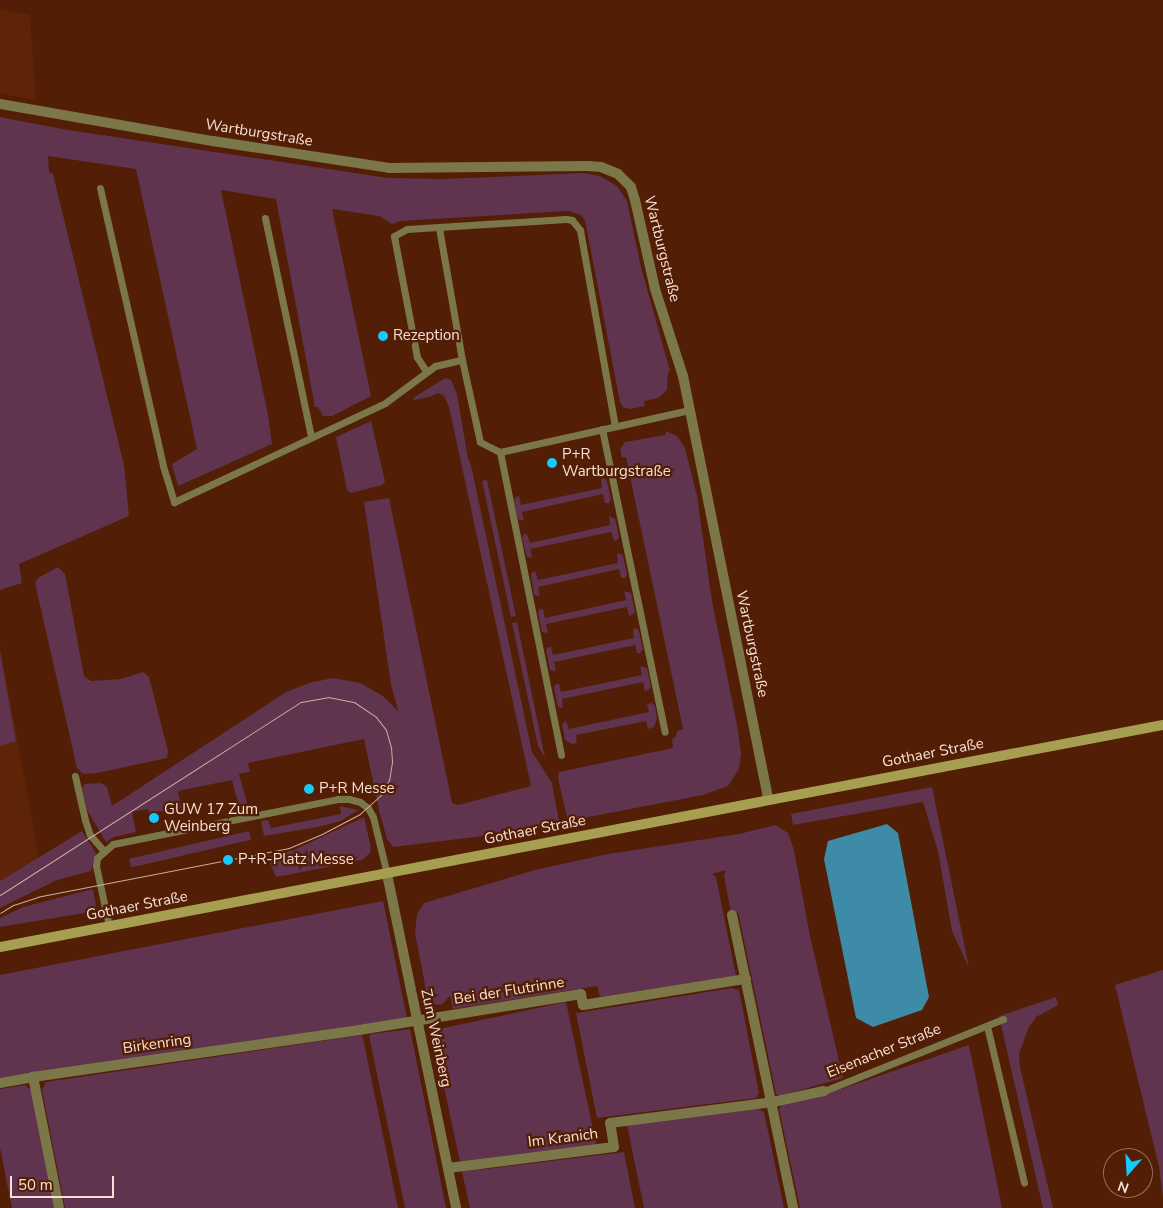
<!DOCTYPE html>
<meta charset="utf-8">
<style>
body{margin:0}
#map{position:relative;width:1163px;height:1208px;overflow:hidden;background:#521e05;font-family:"Nunito Sans",sans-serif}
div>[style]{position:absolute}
.built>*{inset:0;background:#5d2407}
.green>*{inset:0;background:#60334e;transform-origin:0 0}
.water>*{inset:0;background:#3d8ba6}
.service>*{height:7px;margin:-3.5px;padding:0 3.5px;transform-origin:3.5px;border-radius:3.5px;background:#7b7748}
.minor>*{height:10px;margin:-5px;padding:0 5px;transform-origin:5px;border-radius:5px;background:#7b7748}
.secondary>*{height:10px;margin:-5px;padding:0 5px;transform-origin:5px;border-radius:5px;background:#a69e51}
.tram>*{height:1px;margin:-0.5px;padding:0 0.5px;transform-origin:0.5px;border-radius:0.5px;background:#ceaea0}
.dots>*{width:14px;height:14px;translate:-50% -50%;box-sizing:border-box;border:2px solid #521e05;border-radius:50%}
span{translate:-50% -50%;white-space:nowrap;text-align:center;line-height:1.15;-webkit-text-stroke:4.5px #521e05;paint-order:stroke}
.street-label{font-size:15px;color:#f9e0d5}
.poi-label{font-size:15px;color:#f9e0d5}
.left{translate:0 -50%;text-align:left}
.north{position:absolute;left:1103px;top:1148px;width:50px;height:50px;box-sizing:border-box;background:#521e05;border:1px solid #956c58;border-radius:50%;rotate:199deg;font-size:14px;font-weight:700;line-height:20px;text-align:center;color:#f9e0d5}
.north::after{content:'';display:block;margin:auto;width:18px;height:22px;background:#12cafb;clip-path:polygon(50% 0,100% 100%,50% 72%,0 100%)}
.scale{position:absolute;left:10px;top:1176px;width:104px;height:22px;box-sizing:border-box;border:2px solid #f9e0d5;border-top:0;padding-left:6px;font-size:15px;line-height:18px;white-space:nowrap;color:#f9e0d5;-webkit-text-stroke:4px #521e05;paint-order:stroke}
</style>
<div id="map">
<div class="built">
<i style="clip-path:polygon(0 9px,30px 15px,36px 101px,0 93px)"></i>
<i style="clip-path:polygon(0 646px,39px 857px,0 881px)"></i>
</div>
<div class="green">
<i style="clip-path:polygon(0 117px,62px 129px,388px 178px,443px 179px,583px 173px,600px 176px,617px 186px,627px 201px,641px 267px,670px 371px,668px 372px,667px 390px,658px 398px,644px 401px,645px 406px,630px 409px,623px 407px,620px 402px,585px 220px,581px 215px,568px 211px,400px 221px,392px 224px,379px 216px,332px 209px,371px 396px,332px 416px,323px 416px,318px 407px,315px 407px,276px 199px,221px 190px,268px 415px,272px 444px,178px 486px,172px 464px,197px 449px,136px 169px,48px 156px,49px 172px,53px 174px,124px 465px,129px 516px,19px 564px,22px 583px,0 590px)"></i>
<i style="clip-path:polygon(445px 378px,451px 380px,457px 394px,468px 459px,471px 465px,532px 752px,552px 783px,559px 821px,548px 825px,483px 836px,393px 847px,387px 839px,380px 814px,364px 739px,248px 763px,250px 772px,239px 774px,249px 810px,238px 804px,232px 780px,178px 791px,181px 808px,149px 813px,148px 809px,132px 812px,136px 832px,114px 837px,106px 842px,87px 810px,82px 788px,85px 784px,101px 783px,107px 787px,112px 806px,286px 692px,309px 683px,333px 678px,360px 683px,383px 696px,398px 711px,391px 684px,364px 502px,389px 498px,452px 803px,458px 805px,531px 786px,449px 407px,444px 396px,438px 393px,429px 397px,414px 400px,413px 398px)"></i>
<i style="clip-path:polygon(371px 421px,385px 481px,382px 485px,351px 493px,347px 490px,336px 437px)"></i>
<i style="clip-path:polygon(666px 431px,677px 436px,685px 448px,697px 496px,712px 601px,737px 725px,741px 753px,739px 769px,728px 786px,703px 795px,568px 821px,558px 778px,559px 772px,673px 748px,672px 739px,676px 736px,677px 731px,683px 729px,626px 457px,622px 457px,620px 450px,625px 442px,665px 435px)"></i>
<i style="clip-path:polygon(604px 478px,607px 481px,611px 499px,609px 503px,605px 503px,603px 494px,522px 512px,524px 521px,518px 519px,514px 500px,516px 497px,519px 496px,521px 505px,602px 488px,601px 479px)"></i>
<i style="left:487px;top:480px;width:139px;height:5px;rotate:78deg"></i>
<i style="clip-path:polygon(609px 516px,615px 519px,619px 537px,617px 540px,614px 541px,611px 532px,530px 549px,532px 558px,527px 557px,522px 538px,524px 534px,527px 534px,530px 543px,610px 525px)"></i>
<i style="clip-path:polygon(620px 553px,623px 556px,627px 574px,625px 578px,621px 578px,619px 569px,538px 587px,540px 596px,534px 595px,531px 575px,532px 572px,535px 571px,538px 580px,618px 563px,617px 554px)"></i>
<i style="clip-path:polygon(58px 567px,65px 574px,84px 676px,91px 681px,121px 679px,143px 672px,149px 677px,168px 751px,167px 758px,97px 773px,83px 774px,77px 768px,35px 583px,38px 578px)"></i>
<i style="clip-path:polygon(624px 591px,631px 593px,635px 612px,632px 615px,629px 616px,627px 607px,546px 624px,548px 633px,542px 632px,538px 613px,540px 609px,543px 609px,545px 618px,626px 600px)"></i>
<i style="clip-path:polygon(517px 622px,545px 758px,538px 746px,512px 623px)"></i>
<i style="clip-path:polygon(636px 628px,639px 631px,643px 649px,640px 653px,637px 653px,635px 645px,554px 662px,556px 671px,550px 670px,546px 650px,548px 647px,551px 647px,553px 655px,634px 638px,633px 629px)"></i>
<i style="clip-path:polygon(0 652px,16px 741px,0 746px)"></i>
<i style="clip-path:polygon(640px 666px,647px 668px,651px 687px,648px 690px,645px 691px,643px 682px,562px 699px,563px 708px,558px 707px,554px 688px,556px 684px,559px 684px,561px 692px,642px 675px)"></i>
<i style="clip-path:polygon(652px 703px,655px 706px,657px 719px,654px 727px,648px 729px,646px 721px,576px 735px,577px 743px,572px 744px,565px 740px,562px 724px,564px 722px,566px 721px,569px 729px,649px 712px,647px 704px)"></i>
<i style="clip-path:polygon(932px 787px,969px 968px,952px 931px,938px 851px,923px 802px,793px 825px,791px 814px)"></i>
<i style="clip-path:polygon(340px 806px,358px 810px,341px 821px,318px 827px,264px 836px,261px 821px,268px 820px,271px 828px,341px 814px)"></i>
<i style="clip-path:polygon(364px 817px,371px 848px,370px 853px,362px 860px,277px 877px,275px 875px,268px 857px,294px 850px)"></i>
<i style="clip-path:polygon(775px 825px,788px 833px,794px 850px,810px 936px,843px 1078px,779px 1096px,776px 1094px,738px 912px,731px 913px,724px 876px,726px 870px,712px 874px,716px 877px,736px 976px,600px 997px,597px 986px,453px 1009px,450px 996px,441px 1005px,433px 1004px,427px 995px,415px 933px,417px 914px,424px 903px,535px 870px,608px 854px,739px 834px)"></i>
<i style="clip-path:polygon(82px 831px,96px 853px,91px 871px,57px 880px,0 908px,0 881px)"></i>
<i style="left:249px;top:831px;width:9px;height:123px;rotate:77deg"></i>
<i style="clip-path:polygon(93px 889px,97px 911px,0 927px,0 918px,23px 907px)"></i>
<i style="clip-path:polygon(383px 901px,407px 1018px,0 1078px,0 975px)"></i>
<i style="clip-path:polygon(1163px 970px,1163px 1198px,1159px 1167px,1115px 985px)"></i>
<i style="clip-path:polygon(732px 988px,739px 990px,759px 1093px,756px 1098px,597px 1118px,576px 1013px)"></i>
<i style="clip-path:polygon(1056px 997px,1058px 1005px,1036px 1017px,1029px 1027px,1019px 1053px,1020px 1067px,1053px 1208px,1043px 1208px,999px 1016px)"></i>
<i style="left:566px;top:1002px;width:146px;height:137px;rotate:78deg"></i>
<i style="clip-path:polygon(410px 1029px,446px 1208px,405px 1208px,369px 1036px,371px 1034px)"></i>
<i style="clip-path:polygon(361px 1035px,363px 1038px,398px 1208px,65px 1208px,42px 1090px,46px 1082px)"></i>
<i style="clip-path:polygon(969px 1045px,1002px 1208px,800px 1208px,779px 1109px,782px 1105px,815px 1098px)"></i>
<i style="clip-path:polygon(25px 1085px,31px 1090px,54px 1208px,12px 1208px,0 1148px,0 1089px)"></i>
<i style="clip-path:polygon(758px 1109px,764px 1112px,784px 1208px,644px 1208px,627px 1125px)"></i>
<i style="clip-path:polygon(624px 1152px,635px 1208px,470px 1208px,462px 1172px)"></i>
</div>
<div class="water">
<i style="clip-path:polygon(887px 824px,898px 833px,929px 997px,922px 1010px,873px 1027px,856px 1018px,824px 859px,828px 841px)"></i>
</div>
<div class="service">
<i style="left:100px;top:188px;width:285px;rotate:77.2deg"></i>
<i style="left:163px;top:466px;width:38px;rotate:73deg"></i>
<i style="left:174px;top:502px;width:233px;rotate:-25.1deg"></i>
<i style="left:385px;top:403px;width:62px;rotate:-36.5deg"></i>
<i style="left:435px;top:366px;width:28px;rotate:-13deg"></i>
<i style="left:265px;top:218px;width:224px;rotate:78.1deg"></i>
<i style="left:439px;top:228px;width:134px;rotate:80.1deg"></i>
<i style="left:462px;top:360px;width:84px;rotate:77.6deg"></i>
<i style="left:480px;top:442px;width:22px;rotate:27deg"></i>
<i style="left:500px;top:452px;width:194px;rotate:-12.5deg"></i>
<i style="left:426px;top:371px;width:17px;rotate:-123deg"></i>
<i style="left:417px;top:357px;width:123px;rotate:-100.8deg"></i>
<i style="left:394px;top:236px;width:15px;rotate:-28deg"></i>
<i style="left:407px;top:229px;width:159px;rotate:-3.6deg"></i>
<i style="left:566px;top:219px;width:6px;rotate:9deg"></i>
<i style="left:572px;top:220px;width:13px;rotate:51deg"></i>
<i style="left:580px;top:230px;width:199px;rotate:79.9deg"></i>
<i style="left:602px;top:429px;width:309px;rotate:78.3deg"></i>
<i style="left:500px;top:452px;width:309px;rotate:78.6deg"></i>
<i style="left:75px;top:776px;width:45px;rotate:77.2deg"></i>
<i style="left:85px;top:820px;width:16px;rotate:72deg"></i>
<i style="left:90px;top:835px;width:21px;rotate:49deg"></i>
<i style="left:109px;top:926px;width:61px;rotate:-102.2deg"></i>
<i style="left:96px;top:866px;width:8px;rotate:-83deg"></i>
<i style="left:97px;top:858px;width:21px;rotate:-41deg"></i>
<i style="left:113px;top:844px;width:229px;rotate:-11.3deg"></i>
<i style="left:338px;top:799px;width:11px"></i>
<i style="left:349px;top:799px;width:11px;rotate:15deg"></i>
<i style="left:360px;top:802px;width:10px;rotate:37deg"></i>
<i style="left:368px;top:808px;width:10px;rotate:61deg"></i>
<i style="left:373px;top:817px;width:59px;rotate:76.2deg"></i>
<i style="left:987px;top:1026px;width:161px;rotate:76.7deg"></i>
<i style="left:824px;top:1091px;width:193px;rotate:-21.9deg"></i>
</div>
<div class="minor">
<i style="left:0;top:104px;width:216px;rotate:9.9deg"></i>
<i style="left:213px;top:141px;width:178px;rotate:8.7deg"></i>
<i style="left:389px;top:168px;width:199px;rotate:-0.6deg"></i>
<i style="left:588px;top:166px;width:13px;rotate:4deg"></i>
<i style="left:601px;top:167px;width:18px;rotate:22deg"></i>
<i style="left:618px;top:174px;width:18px;rotate:45deg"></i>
<i style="left:631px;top:187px;width:14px;rotate:73deg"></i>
<i style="left:635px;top:200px;width:91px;rotate:77.3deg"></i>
<i style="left:655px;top:289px;width:91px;rotate:72.2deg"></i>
<i style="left:683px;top:376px;width:431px;rotate:78.6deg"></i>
<i style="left:387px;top:874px;width:341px;rotate:78.3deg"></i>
<i style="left:732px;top:915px;width:299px;rotate:78.2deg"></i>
<i style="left:0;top:1083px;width:34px;rotate:-10deg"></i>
<i style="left:448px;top:1168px;width:167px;rotate:-7.2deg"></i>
<i style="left:614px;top:1147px;width:24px;rotate:-99deg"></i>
<i style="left:610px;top:1123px;width:164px;rotate:-7.3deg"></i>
<i style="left:773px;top:1102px;width:52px;rotate:-12.2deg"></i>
<i style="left:59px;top:1208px;width:134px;rotate:-101.2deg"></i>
<i style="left:33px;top:1077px;width:335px;rotate:-8.2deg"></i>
<i style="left:365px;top:1029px;width:219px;rotate:-9.2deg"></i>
<i style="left:581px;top:994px;width:11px;rotate:80deg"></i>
<i style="left:583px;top:1005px;width:165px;rotate:-9.1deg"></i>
</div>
<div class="secondary">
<i style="left:0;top:947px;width:1184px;rotate:-10.81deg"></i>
</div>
<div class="tram">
<i style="left:0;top:895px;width:358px;rotate:-32.7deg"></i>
<i style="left:301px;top:702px;width:27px;rotate:-10deg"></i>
<i style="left:328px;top:697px;width:26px;rotate:11deg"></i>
<i style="left:354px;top:702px;width:27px;rotate:34deg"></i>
<i style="left:376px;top:717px;width:16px;rotate:52deg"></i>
<i style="left:386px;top:730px;width:18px;rotate:74deg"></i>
<i style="left:391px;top:747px;width:15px;rotate:86deg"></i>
<i style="left:392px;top:762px;width:18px;rotate:99deg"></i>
<i style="left:389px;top:780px;width:17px;rotate:118deg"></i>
<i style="left:381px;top:795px;width:28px;rotate:138deg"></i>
<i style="left:360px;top:814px;width:43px;rotate:152.2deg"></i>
<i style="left:322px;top:834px;width:36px;rotate:157deg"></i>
<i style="left:289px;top:848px;width:256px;rotate:169deg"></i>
<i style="left:38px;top:897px;width:26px;rotate:162deg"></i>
<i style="left:13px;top:905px;width:15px;rotate:148deg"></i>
</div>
<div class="dots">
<i style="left:383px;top:336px;background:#12cafb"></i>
<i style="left:552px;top:463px;background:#12cafb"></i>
<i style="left:309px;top:789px;background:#12cafb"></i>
<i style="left:154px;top:818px;background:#12cafb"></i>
<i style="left:228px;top:860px;background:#12cafb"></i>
</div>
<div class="street-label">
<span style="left:259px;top:133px;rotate:9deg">Wartburgstraße</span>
<span style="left:662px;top:249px;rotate:76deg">Wartburgstraße</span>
<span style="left:752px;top:644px;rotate:78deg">Wartburgstraße</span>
<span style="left:933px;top:753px;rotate:-11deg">Gothaer Straße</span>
<span style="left:535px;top:830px;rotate:-11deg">Gothaer Straße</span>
<span style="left:137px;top:906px;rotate:-11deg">Gothaer Straße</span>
<span style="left:509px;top:991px;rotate:-9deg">Bei der Flutrinne</span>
<span style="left:436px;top:1038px;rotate:78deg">Zum Weinberg</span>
<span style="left:157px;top:1044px;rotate:-8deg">Birkenring</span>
<span style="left:884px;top:1051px;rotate:-22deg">Eisenacher Straße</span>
<span style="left:563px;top:1138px;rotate:-7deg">Im Kranich</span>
</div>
<div class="poi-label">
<span class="left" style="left:393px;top:336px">Rezeption</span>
<span class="left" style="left:562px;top:463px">P+R<br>Wartburgstraße</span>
<span class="left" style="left:319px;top:789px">P+R Messe</span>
<span class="left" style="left:164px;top:818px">GUW 17 Zum<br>Weinberg</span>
<span class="left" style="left:238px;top:860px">P+R-Platz Messe</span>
</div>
<div class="north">N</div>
<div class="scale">50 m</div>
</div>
